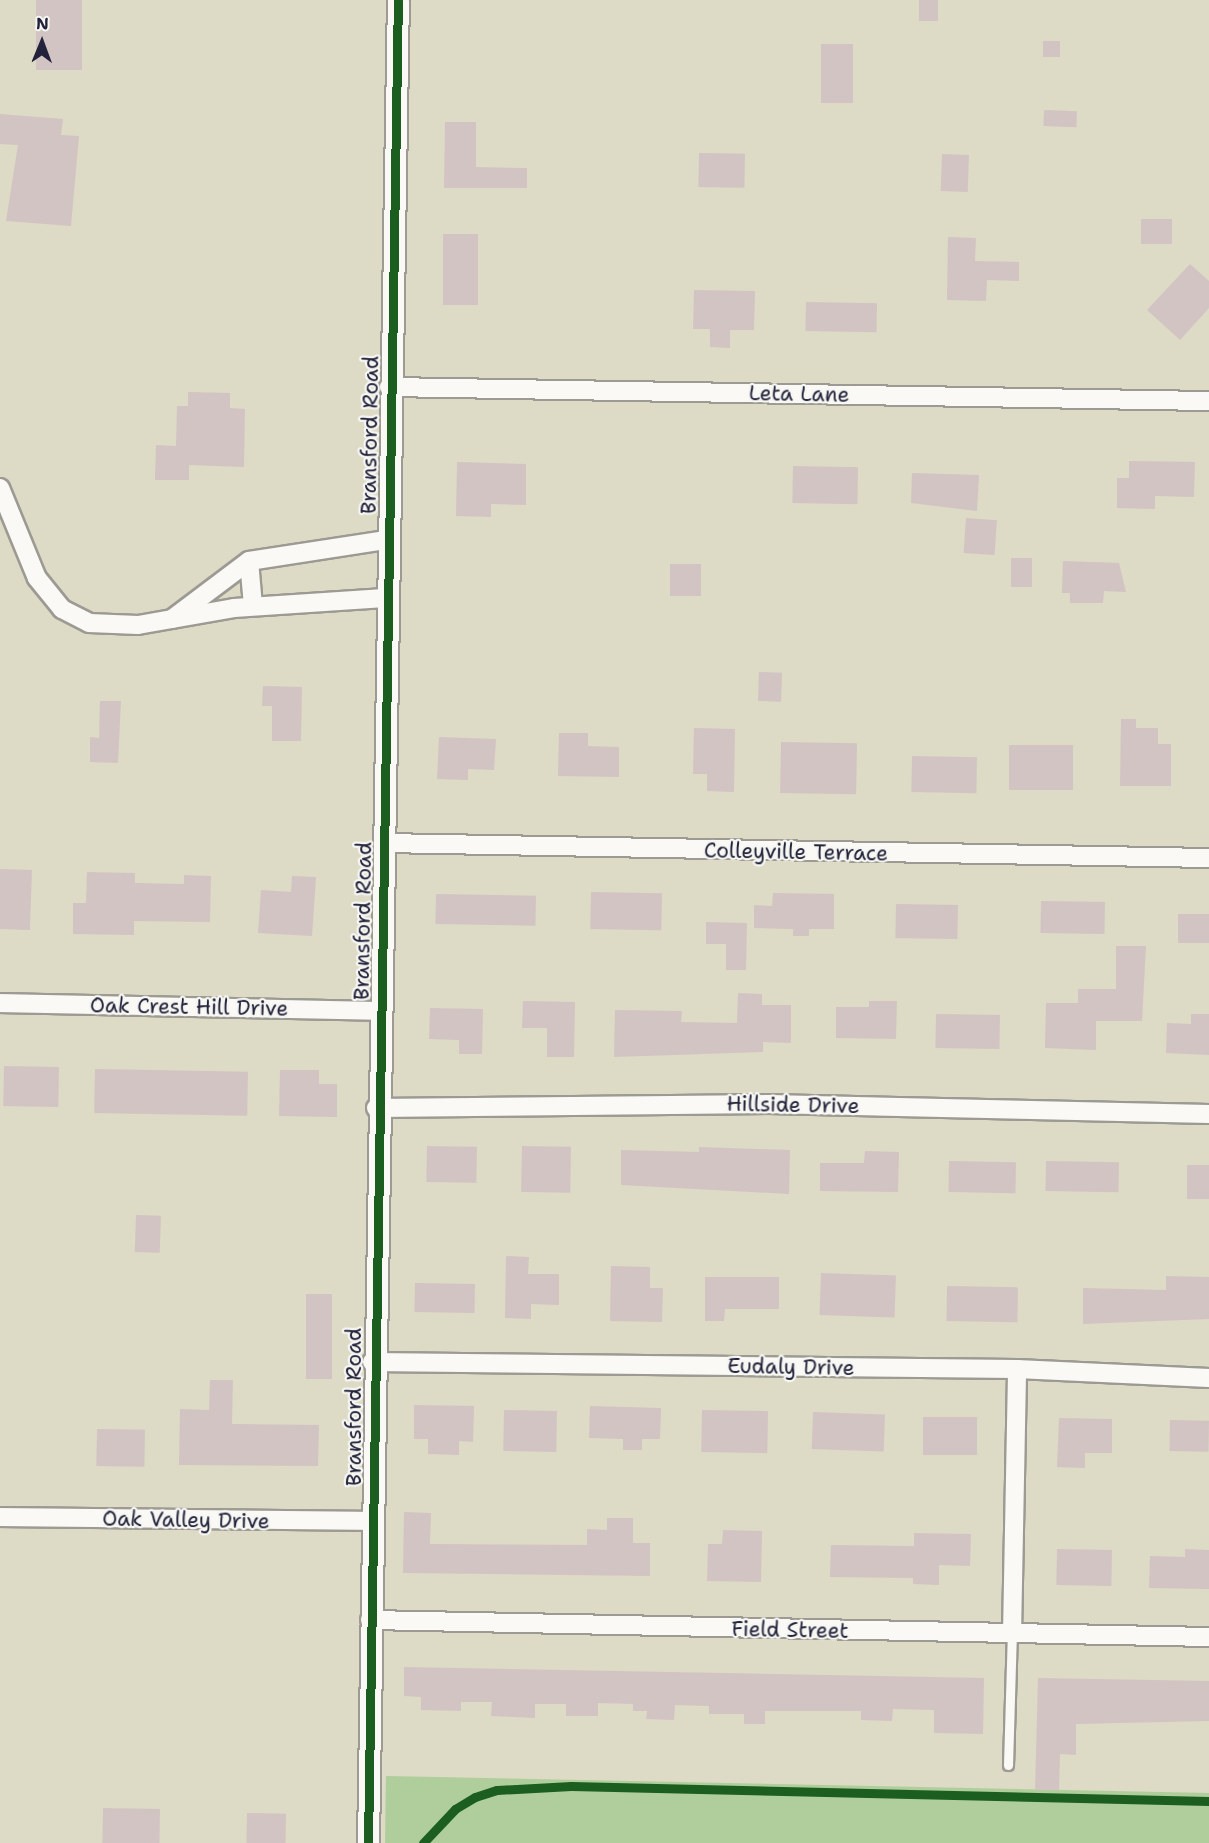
<!DOCTYPE html>
<style>
body{margin:0}
#map{position:relative;width:1209px;height:1843px;overflow:hidden;background:#dddac6;font-family:"Shantell Sans",sans-serif}
div>[style]{position:absolute}
.green>*{inset:0;background:#afce9c}
.building>*{inset:0;background:#d2c4c3;transform-origin:0 0}
.roads{filter:drop-shadow(2px 0 #9c9a92) drop-shadow(-2px 0 #9c9a92) drop-shadow(0 2px #9c9a92) drop-shadow(0 -2px #9c9a92)}
.service>*{height:9px;margin:-4.5px;padding:0 4.5px;transform-origin:4.5px;border-radius:4.5px;background:#faf9f6}
.minor>*{height:18px;margin:-9px;padding:0 9px;transform-origin:9px;border-radius:9px;background:#faf9f6}
.tertiary>*{height:21px;margin:-10.5px;padding:0 10.5px;transform-origin:10.5px;border-radius:10.5px;background:#faf9f6}
.cycleway>*{height:9px;margin:-4.5px;padding:0 4.5px;transform-origin:4.5px;border-radius:4.5px;background:#1b5e20}
span{translate:-50% -50%;white-space:nowrap;text-align:center;line-height:1.15;-webkit-text-stroke:4.5px #f6f6f2;paint-order:stroke}
.street-label{font-size:21px;color:#22223b}
.north{position:absolute;left:12px;top:12px;width:60px;height:60px;-webkit-text-stroke:4px #f6f6f2;paint-order:stroke;rotate:1deg;font-size:16px;font-weight:700;line-height:24px;text-align:center;color:#22223b}
.north::after{content:'';display:block;margin:auto;width:21px;height:27px;background:#22223b;clip-path:polygon(50% 0,100% 100%,50% 72%,0 100%)}
</style>
<div id="map">
<div class="green">
<i style="clip-path:polygon(386px 1776px,1209px 1793px,1209px 1843px,385px 1843px)"></i>
</div>
<div class="building">
<i style="left:36px;top:0;width:46px;height:70px"></i>
<i style="left:919px;top:0;width:19px;height:21px"></i>
<i style="left:1043px;top:41px;width:17px;height:16px"></i>
<i style="left:821px;top:44px;width:32px;height:59px"></i>
<i style="left:1044px;top:110px;width:33px;height:16px;rotate:2deg"></i>
<i style="clip-path:polygon(0 114px,63px 119px,61px 135px,79px 136px,71px 226px,6px 221px,18px 145px,0 144px)"></i>
<i style="clip-path:polygon(445px 122px,476px 122px,476px 167px,527px 168px,527px 188px,444px 188px)"></i>
<i style="left:699px;top:153px;width:46px;height:34px;rotate:1deg"></i>
<i style="left:942px;top:154px;width:27px;height:37px;rotate:2deg"></i>
<i style="left:1141px;top:219px;width:31px;height:25px"></i>
<i style="left:443px;top:234px;width:35px;height:71px"></i>
<i style="clip-path:polygon(948px 237px,976px 238px,975px 261px,1019px 262px,1019px 281px,987px 280px,986px 301px,947px 300px)"></i>
<i style="clip-path:polygon(1190px 264px,1209px 281px,1209px 308px,1180px 340px,1147px 310px)"></i>
<i style="clip-path:polygon(694px 290px,755px 291px,754px 330px,730px 330px,730px 348px,710px 347px,710px 329px,693px 329px)"></i>
<i style="left:806px;top:302px;width:71px;height:29px;rotate:1deg"></i>
<i style="clip-path:polygon(188px 392px,230px 393px,230px 408px,245px 409px,244px 467px,189px 465px,189px 480px,155px 480px,156px 445px,176px 446px,177px 406px,188px 406px)"></i>
<i style="clip-path:polygon(1129px 461px,1195px 462px,1194px 497px,1155px 496px,1155px 509px,1117px 508px,1117px 478px,1129px 478px)"></i>
<i style="clip-path:polygon(457px 462px,526px 464px,526px 505px,491px 504px,491px 517px,456px 516px)"></i>
<i style="left:793px;top:466px;width:65px;height:37px;rotate:1deg"></i>
<i style="clip-path:polygon(912px 473px,979px 475px,977px 511px,911px 503px)"></i>
<i style="left:966px;top:518px;width:31px;height:35px;rotate:4deg"></i>
<i style="left:1011px;top:558px;width:21px;height:29px"></i>
<i style="clip-path:polygon(1063px 561px,1119px 563px,1126px 592px,1104px 591px,1103px 603px,1070px 603px,1070px 593px,1062px 593px)"></i>
<i style="left:670px;top:564px;width:31px;height:32px"></i>
<i style="left:759px;top:672px;width:23px;height:29px;rotate:2deg"></i>
<i style="clip-path:polygon(263px 686px,302px 687px,301px 741px,272px 741px,272px 706px,262px 706px)"></i>
<i style="clip-path:polygon(100px 701px,121px 701px,118px 763px,90px 762px,90px 737px,99px 738px)"></i>
<i style="clip-path:polygon(1121px 719px,1136px 719px,1136px 728px,1158px 728px,1158px 744px,1171px 744px,1171px 786px,1120px 786px)"></i>
<i style="clip-path:polygon(694px 728px,735px 729px,734px 792px,707px 791px,707px 774px,693px 774px)"></i>
<i style="clip-path:polygon(559px 733px,588px 733px,588px 746px,619px 747px,619px 777px,558px 776px)"></i>
<i style="clip-path:polygon(439px 737px,496px 739px,494px 770px,468px 769px,468px 780px,437px 779px)"></i>
<i style="left:781px;top:742px;width:76px;height:51px;rotate:1deg"></i>
<i style="left:1009px;top:745px;width:64px;height:45px"></i>
<i style="left:912px;top:756px;width:65px;height:36px;rotate:1deg"></i>
<i style="left:0;top:869px;width:32px;height:60px;rotate:2deg"></i>
<i style="clip-path:polygon(87px 872px,135px 873px,135px 883px,184px 884px,184px 875px,211px 876px,210px 922px,134px 921px,134px 935px,73px 934px,73px 903px,86px 903px)"></i>
<i style="clip-path:polygon(292px 876px,316px 877px,312px 936px,258px 933px,261px 890px,291px 892px)"></i>
<i style="left:591px;top:892px;width:71px;height:37px;rotate:1deg"></i>
<i style="clip-path:polygon(773px 893px,834px 894px,834px 929px,809px 929px,809px 936px,793px 936px,793px 929px,754px 928px,754px 905px,772px 906px)"></i>
<i style="left:436px;top:894px;width:100px;height:30px;rotate:1deg"></i>
<i style="left:1041px;top:901px;width:64px;height:32px;rotate:1deg"></i>
<i style="left:896px;top:904px;width:62px;height:34px;rotate:1deg"></i>
<i style="left:1178px;top:914px;width:31px;height:29px"></i>
<i style="clip-path:polygon(706px 922px,747px 923px,746px 970px,726px 970px,726px 944px,706px 944px)"></i>
<i style="clip-path:polygon(1116px 946px,1146px 946px,1142px 1021px,1096px 1021px,1096px 1050px,1045px 1048px,1046px 1003px,1078px 1003px,1078px 989px,1116px 989px)"></i>
<i style="clip-path:polygon(738px 993px,762px 994px,762px 1005px,791px 1005px,791px 1043px,763px 1042px,763px 1052px,614px 1057px,615px 1010px,682px 1011px,681px 1022px,737px 1023px)"></i>
<i style="clip-path:polygon(523px 1001px,575px 1002px,574px 1057px,547px 1057px,547px 1028px,522px 1028px)"></i>
<i style="clip-path:polygon(869px 1001px,897px 1001px,896px 1039px,836px 1038px,836px 1007px,869px 1007px)"></i>
<i style="clip-path:polygon(430px 1008px,483px 1009px,482px 1054px,459px 1054px,459px 1040px,429px 1039px)"></i>
<i style="left:936px;top:1014px;width:64px;height:34px;rotate:1deg"></i>
<i style="clip-path:polygon(1191px 1014px,1209px 1014px,1209px 1055px,1166px 1053px,1167px 1023px,1191px 1024px)"></i>
<i style="left:4px;top:1066px;width:55px;height:40px;rotate:1deg"></i>
<i style="left:95px;top:1069px;width:153px;height:44px;rotate:1deg"></i>
<i style="clip-path:polygon(280px 1070px,319px 1070px,319px 1084px,337px 1084px,337px 1117px,279px 1116px)"></i>
<i style="left:427px;top:1146px;width:50px;height:36px;rotate:1deg"></i>
<i style="left:522px;top:1146px;width:49px;height:46px;rotate:1deg"></i>
<i style="clip-path:polygon(699px 1147px,790px 1150px,789px 1194px,621px 1185px,621px 1150px,699px 1152px)"></i>
<i style="clip-path:polygon(865px 1151px,899px 1152px,898px 1192px,820px 1191px,820px 1163px,864px 1163px)"></i>
<i style="left:949px;top:1161px;width:67px;height:31px;rotate:1deg"></i>
<i style="left:1046px;top:1161px;width:73px;height:30px;rotate:1deg"></i>
<i style="left:1187px;top:1165px;width:22px;height:34px"></i>
<i style="left:136px;top:1215px;width:25px;height:37px;rotate:2deg"></i>
<i style="clip-path:polygon(506px 1256px,529px 1257px,528px 1274px,559px 1274px,559px 1305px,531px 1304px,531px 1319px,505px 1318px)"></i>
<i style="clip-path:polygon(611px 1266px,650px 1267px,650px 1288px,663px 1288px,662px 1322px,610px 1321px)"></i>
<i style="left:821px;top:1273px;width:75px;height:42px;rotate:2deg"></i>
<i style="clip-path:polygon(1166px 1276px,1209px 1277px,1209px 1319px,1083px 1324px,1083px 1288px,1166px 1290px)"></i>
<i style="clip-path:polygon(705px 1277px,779px 1277px,779px 1309px,725px 1309px,724px 1321px,705px 1321px)"></i>
<i style="left:415px;top:1283px;width:60px;height:29px;rotate:1deg"></i>
<i style="left:947px;top:1286px;width:71px;height:35px;rotate:1deg"></i>
<i style="left:306px;top:1294px;width:26px;height:85px"></i>
<i style="clip-path:polygon(210px 1380px,233px 1380px,232px 1424px,319px 1425px,318px 1466px,179px 1465px,180px 1409px,209px 1410px)"></i>
<i style="clip-path:polygon(414px 1405px,474px 1406px,473px 1442px,459px 1441px,459px 1455px,428px 1454px,428px 1439px,414px 1439px)"></i>
<i style="clip-path:polygon(590px 1406px,661px 1408px,660px 1439px,642px 1439px,642px 1450px,623px 1450px,623px 1439px,589px 1438px)"></i>
<i style="left:504px;top:1410px;width:53px;height:41px;rotate:1deg"></i>
<i style="left:702px;top:1410px;width:66px;height:42px;rotate:1deg"></i>
<i style="left:813px;top:1412px;width:72px;height:37px;rotate:2deg"></i>
<i style="left:923px;top:1417px;width:54px;height:38px"></i>
<i style="clip-path:polygon(1059px 1418px,1112px 1419px,1112px 1453px,1085px 1453px,1085px 1468px,1057px 1467px)"></i>
<i style="left:1170px;top:1420px;width:39px;height:31px;rotate:1deg"></i>
<i style="left:97px;top:1429px;width:48px;height:37px;rotate:1deg"></i>
<i style="clip-path:polygon(404px 1512px,431px 1513px,430px 1544px,587px 1545px,587px 1529px,607px 1530px,607px 1518px,633px 1518px,633px 1543px,650px 1543px,650px 1576px,403px 1573px)"></i>
<i style="clip-path:polygon(723px 1530px,762px 1531px,761px 1582px,707px 1581px,708px 1544px,722px 1544px)"></i>
<i style="clip-path:polygon(914px 1533px,971px 1534px,970px 1566px,939px 1565px,939px 1585px,913px 1584px,913px 1578px,830px 1577px,831px 1545px,914px 1546px)"></i>
<i style="left:1057px;top:1549px;width:55px;height:36px;rotate:1deg"></i>
<i style="clip-path:polygon(1185px 1549px,1209px 1550px,1209px 1589px,1149px 1588px,1150px 1556px,1185px 1557px)"></i>
<i style="clip-path:polygon(404px 1667px,984px 1678px,983px 1734px,934px 1733px,934px 1710px,893px 1709px,892px 1721px,861px 1720px,861px 1711px,765px 1711px,765px 1724px,744px 1724px,744px 1714px,709px 1714px,709px 1706px,675px 1705px,674px 1720px,646px 1719px,647px 1711px,633px 1711px,633px 1704px,598px 1703px,598px 1716px,566px 1716px,566px 1704px,535px 1704px,535px 1718px,491px 1716px,492px 1702px,461px 1702px,461px 1711px,421px 1710px,421px 1697px,404px 1696px)"></i>
<i style="clip-path:polygon(1038px 1678px,1209px 1681px,1209px 1721px,1076px 1724px,1076px 1755px,1060px 1754px,1059px 1790px,1035px 1790px)"></i>
<i style="left:103px;top:1808px;width:57px;height:35px;rotate:1deg"></i>
<i style="left:247px;top:1813px;width:39px;height:30px;rotate:1deg"></i>
</div>
<div class="roads">
<div class="service">
<i style="left:1008px;top:1765px;width:131px;rotate:-88.3deg"></i>
</div>
<div class="minor">
<i style="left:389px;top:387px;width:820px;rotate:0.98deg"></i>
<i style="left:0;top:488px;width:97px;rotate:67.7deg"></i>
<i style="left:37px;top:578px;width:40px;rotate:51deg"></i>
<i style="left:62px;top:609px;width:30px;rotate:27deg"></i>
<i style="left:89px;top:623px;width:49px;rotate:2.3deg"></i>
<i style="left:138px;top:625px;width:97px;rotate:-10deg"></i>
<i style="left:234px;top:608px;width:151px;rotate:-3.8deg"></i>
<i style="left:249px;top:561px;width:45px;rotate:84.9deg"></i>
<i style="left:172px;top:619px;width:96px;rotate:-37deg"></i>
<i style="left:249px;top:561px;width:139px;rotate:-8.7deg"></i>
<i style="left:383px;top:843px;width:826px;rotate:1.04deg"></i>
<i style="left:0;top:1003px;width:379px;rotate:1.2deg"></i>
<i style="left:376px;top:1108px;width:393px;rotate:-0.6deg"></i>
<i style="left:769px;top:1104px;width:440px;rotate:1.3deg"></i>
<i style="left:372px;top:1362px;width:645px;rotate:0.62deg"></i>
<i style="left:1017px;top:1369px;width:192px;rotate:2.7deg"></i>
<i style="left:0;top:1517px;width:371px;rotate:0.6deg"></i>
<i style="left:370px;top:1620px;width:839px;rotate:1.16deg"></i>
<i style="left:1012px;top:1634px;width:265px;rotate:-88.9deg"></i>
</div>
<div class="tertiary">
<i style="left:368px;top:1843px;width:1843px;rotate:-89.07deg"></i>
</div>
</div>
<div class="cycleway">
<i style="left:368px;top:1843px;width:1843px;rotate:-89.07deg"></i>
<i style="left:423px;top:1843px;width:47px;rotate:-46.7deg"></i>
<i style="left:455px;top:1809px;width:23px;rotate:-31deg"></i>
<i style="left:475px;top:1797px;width:23px;rotate:-18deg"></i>
<i style="left:497px;top:1790px;width:74px;rotate:-3.1deg"></i>
<i style="left:571px;top:1786px;width:638px;rotate:1.35deg"></i>
</div>
<div class="street-label">
<span style="left:799px;top:394px;rotate:1deg">Leta Lane</span>
<span style="left:370px;top:435px;rotate:-89deg">Bransford Road</span>
<span style="left:796px;top:852px;rotate:1deg">Colleyville Terrace</span>
<span style="left:363px;top:921px;rotate:-89deg">Bransford Road</span>
<span style="left:189px;top:1007px;rotate:1deg">Oak Crest Hill Drive</span>
<span style="left:793px;top:1105px;rotate:1deg">Hillside Drive</span>
<span style="left:791px;top:1367px;rotate:1deg">Eudaly Drive</span>
<span style="left:354px;top:1407px;rotate:-90deg">Bransford Road</span>
<span style="left:186px;top:1520px;rotate:1deg">Oak Valley Drive</span>
<span style="left:790px;top:1630px;rotate:1deg">Field Street</span>
</div>
<div class="north">N</div>
</div>
